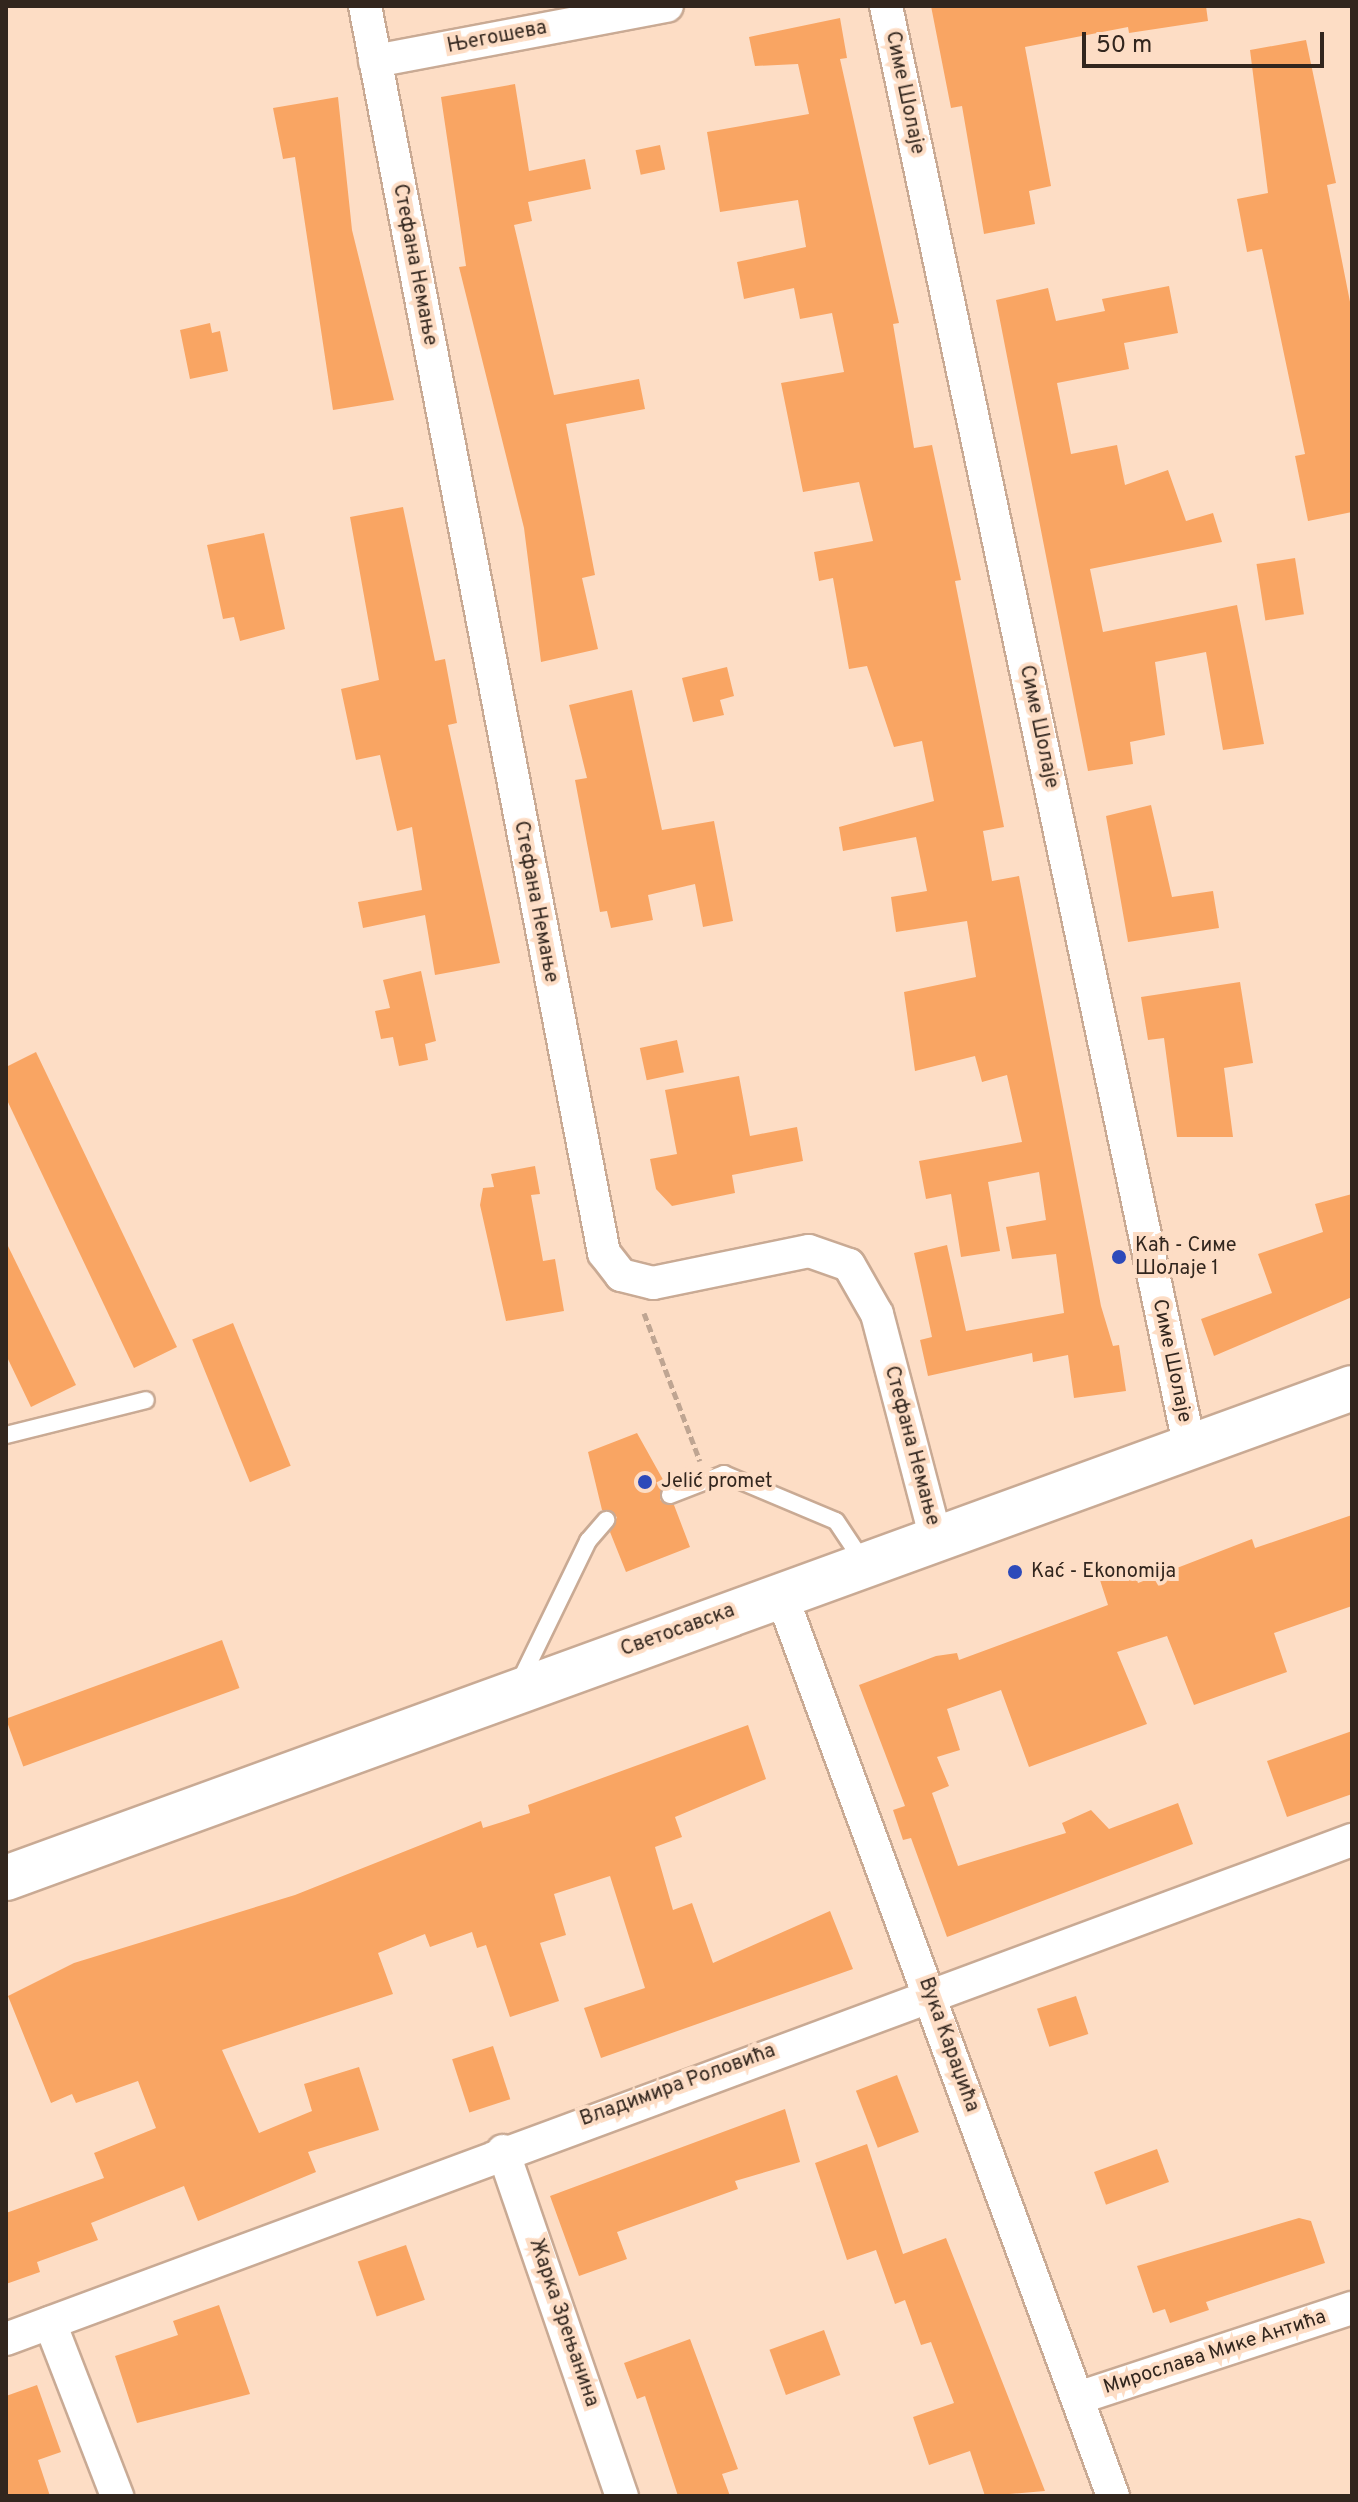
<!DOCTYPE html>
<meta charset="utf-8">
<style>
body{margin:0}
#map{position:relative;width:1358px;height:2502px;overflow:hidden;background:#fdddc5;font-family:Overpass,sans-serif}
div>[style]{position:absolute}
.building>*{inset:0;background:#f9a563;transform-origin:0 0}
.path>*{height:5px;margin-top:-2.5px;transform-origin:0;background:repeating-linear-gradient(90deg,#bfa592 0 8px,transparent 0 12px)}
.roads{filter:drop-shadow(2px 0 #c9aa94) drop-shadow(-2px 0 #c9aa94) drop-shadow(0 2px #c9aa94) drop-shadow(0 -2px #c9aa94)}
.lane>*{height:16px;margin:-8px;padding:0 8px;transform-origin:8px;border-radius:8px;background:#fff}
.street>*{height:32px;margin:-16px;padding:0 16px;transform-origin:16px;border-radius:16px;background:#fff}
.secondary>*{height:44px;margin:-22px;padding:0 22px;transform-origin:22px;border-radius:22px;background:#fff}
.dots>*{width:22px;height:22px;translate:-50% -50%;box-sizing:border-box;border:4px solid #fdddc5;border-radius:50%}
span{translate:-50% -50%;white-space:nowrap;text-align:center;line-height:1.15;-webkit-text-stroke:8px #fdddc5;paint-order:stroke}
.street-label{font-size:20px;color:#32261e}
.poi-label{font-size:20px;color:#32261e}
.left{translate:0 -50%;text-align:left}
.frame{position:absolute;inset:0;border:8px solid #32261e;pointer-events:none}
.scale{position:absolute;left:1082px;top:32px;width:242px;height:36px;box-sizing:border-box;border:4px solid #32261e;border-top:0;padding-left:10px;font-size:24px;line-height:28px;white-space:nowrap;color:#32261e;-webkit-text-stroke:6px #fdddc5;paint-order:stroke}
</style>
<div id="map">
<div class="building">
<i style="clip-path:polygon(931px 6px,1206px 6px,1208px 21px,1129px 33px,1128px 27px,1025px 47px,1051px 186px,1029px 191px,1035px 224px,984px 234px,962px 106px,951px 108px)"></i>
<i style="clip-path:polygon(840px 18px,847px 58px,840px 59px,899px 323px,893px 324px,914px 448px,932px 445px,961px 580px,955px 581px,1004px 827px,983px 831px,992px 881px,1019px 876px,1101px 1306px,1113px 1346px,1119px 1345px,1126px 1391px,1074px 1398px,1068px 1355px,1033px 1362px,1032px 1353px,928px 1376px,920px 1340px,932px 1337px,914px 1253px,947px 1245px,966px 1331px,1064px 1313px,1056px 1254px,1012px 1259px,1006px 1227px,1046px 1220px,1039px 1172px,988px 1182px,1000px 1251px,961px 1257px,951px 1194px,926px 1199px,919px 1161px,1022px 1142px,1007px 1075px,982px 1082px,975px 1056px,915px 1071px,904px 992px,976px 977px,967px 921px,896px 932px,891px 897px,927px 891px,916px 837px,843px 851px,839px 827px,934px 801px,922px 741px,894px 747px,867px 666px,849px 669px,833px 578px,819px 581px,814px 552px,873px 541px,859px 482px,803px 492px,781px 383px,844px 372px,832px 313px,800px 319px,794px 288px,744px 299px,737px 262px,806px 247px,798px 200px,720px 212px,707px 132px,809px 114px,798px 64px,755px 66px,749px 37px)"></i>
<i style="clip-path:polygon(1306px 40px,1336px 183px,1327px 185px,1352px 312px,1352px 512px,1308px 521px,1295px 456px,1305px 454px,1262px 249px,1247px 252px,1237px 199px,1268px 193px,1250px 50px)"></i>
<i style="clip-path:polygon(515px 84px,529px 171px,585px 159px,591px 189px,528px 202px,532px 221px,514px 225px,554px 395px,639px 379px,645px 409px,566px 424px,595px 575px,582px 578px,598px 649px,541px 662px,524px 528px,459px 267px,466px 266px,441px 97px)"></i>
<i style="clip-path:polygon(338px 97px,352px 230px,394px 400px,333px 410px,295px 157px,283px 159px,273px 108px)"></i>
<i style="left:660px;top:145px;width:25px;height:25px;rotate:78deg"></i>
<i style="clip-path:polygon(1169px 286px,1178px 333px,1124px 343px,1129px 369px,1057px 383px,1071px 454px,1117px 445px,1125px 485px,1168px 470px,1186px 521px,1213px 513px,1222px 542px,1090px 569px,1103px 632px,1237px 605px,1264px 744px,1223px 750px,1206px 652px,1155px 662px,1165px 735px,1130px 742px,1133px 764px,1088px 771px,996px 300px,1048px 288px,1056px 321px,1105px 311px,1102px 299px)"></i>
<i style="clip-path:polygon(210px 323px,212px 333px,220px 331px,228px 371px,190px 379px,180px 330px)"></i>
<i style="clip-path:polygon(403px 507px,435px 661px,445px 659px,457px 723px,448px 725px,500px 963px,435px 975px,425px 915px,363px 928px,358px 902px,422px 890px,412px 827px,397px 831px,380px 755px,356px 760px,341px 689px,379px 680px,350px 517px)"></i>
<i style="clip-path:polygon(264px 533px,285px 629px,240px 641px,234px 617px,223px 619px,207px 545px)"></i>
<i style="left:1295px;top:558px;width:57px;height:39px;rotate:81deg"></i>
<i style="clip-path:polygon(727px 667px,734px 696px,720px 700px,724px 715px,693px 722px,682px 678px)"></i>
<i style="clip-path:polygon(632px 690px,662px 830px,714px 821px,733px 921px,703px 927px,695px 884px,648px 895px,653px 920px,611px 928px,607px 911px,600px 912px,575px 780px,587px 778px,569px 705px)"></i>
<i style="clip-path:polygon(1151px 805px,1172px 897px,1213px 891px,1219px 928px,1128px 942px,1106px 816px)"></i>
<i style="clip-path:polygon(421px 971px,436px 1041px,425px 1044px,428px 1060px,399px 1066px,393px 1037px,381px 1039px,375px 1011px,390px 1008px,383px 980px)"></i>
<i style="clip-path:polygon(1240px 982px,1253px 1063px,1224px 1068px,1233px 1137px,1177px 1137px,1164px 1038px,1148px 1040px,1141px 997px)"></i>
<i style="left:677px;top:1040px;width:33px;height:38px;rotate:78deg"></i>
<i style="clip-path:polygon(36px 1052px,177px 1347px,134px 1368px,6px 1098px,6px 1067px)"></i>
<i style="clip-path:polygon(739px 1076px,750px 1136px,797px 1127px,803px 1161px,732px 1175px,735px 1193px,672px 1206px,656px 1189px,650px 1159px,677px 1154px,665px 1090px)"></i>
<i style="clip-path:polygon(535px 1166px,540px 1194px,531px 1195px,543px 1261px,555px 1259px,564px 1311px,506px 1321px,480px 1205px,483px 1188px,494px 1187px,491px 1174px)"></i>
<i style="clip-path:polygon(1352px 1194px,1352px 1297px,1214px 1356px,1201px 1319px,1272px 1293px,1258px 1254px,1323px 1232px,1315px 1204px)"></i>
<i style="clip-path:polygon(6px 1242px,76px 1385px,31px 1407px,6px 1355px)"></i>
<i style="left:233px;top:1323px;width:154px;height:44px;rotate:68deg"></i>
<i style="clip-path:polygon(637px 1433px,666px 1485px,660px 1500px,674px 1505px,690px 1547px,626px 1572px,610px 1532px,617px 1517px,602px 1510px,588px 1452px)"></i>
<i style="clip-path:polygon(1352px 1515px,1352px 1606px,1274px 1633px,1287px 1672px,1194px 1705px,1167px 1636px,1117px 1652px,1147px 1724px,1029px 1767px,1001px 1690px,947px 1709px,960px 1750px,937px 1757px,949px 1786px,932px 1793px,958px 1866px,1066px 1833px,1062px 1823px,1091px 1810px,1109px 1829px,1178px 1803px,1193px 1844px,947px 1937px,911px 1838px,903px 1840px,893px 1810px,905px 1806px,859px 1685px,936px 1656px,957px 1653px,959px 1660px,1108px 1605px,1099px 1577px,1132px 1566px,1138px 1583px,1252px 1539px,1255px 1548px)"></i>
<i style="left:222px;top:1640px;width:51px;height:230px;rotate:70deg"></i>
<i style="clip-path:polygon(748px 1725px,766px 1779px,675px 1817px,682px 1837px,655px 1847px,673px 1910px,692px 1903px,713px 1963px,830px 1911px,853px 1969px,601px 2058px,584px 2008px,645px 1988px,610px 1876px,554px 1894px,566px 1935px,540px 1943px,559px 2001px,510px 2017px,486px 1945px,477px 1948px,472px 1932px,430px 1947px,425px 1934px,378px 1953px,393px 1994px,222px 2050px,259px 2133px,312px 2111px,304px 2084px,359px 2067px,379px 2130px,308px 2152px,316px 2172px,198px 2221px,184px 2186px,91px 2223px,98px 2240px,37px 2262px,40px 2272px,6px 2284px,6px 2213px,104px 2178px,94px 2153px,156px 2128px,138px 2081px,76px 2103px,72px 2094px,51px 2103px,8px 1996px,74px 1963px,295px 1895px,481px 1821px,483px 1828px,530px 1813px,528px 1805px)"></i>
<i style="clip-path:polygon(1352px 1731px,1352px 1794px,1287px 1817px,1267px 1761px)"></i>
<i style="left:1076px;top:1996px;width:40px;height:41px;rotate:72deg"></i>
<i style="left:493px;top:2046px;width:56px;height:43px;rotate:72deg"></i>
<i style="left:897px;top:2075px;width:61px;height:44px;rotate:69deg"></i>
<i style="clip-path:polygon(785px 2109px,800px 2162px,735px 2181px,738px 2189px,617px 2232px,627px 2259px,579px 2276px,550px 2196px)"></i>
<i style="clip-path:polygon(867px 2144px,903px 2254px,946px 2238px,1045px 2491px,985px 2496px,970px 2451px,929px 2465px,913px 2417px,954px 2403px,931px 2342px,921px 2345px,905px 2300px,895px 2304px,876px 2250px,847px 2260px,815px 2163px)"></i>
<i style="left:1157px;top:2149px;width:35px;height:67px;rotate:70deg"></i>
<i style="clip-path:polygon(1299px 2218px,1311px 2221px,1325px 2263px,1206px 2302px,1209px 2310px,1170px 2323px,1165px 2309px,1153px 2313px,1137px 2266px)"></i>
<i style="left:406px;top:2245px;width:58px;height:51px;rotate:71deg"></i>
<i style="clip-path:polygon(219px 2305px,250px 2394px,137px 2423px,115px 2356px,178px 2335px,173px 2321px)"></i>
<i style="left:824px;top:2330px;width:48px;height:58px;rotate:70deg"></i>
<i style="clip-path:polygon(690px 2339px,738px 2469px,722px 2474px,730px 2496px,678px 2496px,645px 2396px,637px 2399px,624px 2363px)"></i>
<i style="clip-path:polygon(37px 2385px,61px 2452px,38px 2460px,50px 2496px,6px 2496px,6px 2396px)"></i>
</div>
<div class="path">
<i style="left:644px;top:1313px;width:158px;rotate:69.3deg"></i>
</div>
<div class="roads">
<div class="lane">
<i style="left:6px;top:1435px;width:144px;rotate:-14deg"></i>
<i style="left:670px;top:1495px;width:58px;rotate:-21.3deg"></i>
<i style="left:724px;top:1474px;width:121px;rotate:22.8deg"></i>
<i style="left:836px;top:1521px;width:50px;rotate:56.3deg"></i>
<i style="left:520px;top:1681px;width:156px;rotate:-64.1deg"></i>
<i style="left:588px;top:1541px;width:28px;rotate:-49deg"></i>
</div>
<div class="street">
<i style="left:365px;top:6px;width:1270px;rotate:79.15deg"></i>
<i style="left:604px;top:1253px;width:28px;rotate:52deg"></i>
<i style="left:621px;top:1275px;width:33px;rotate:14deg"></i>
<i style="left:653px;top:1283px;width:159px;rotate:-11.6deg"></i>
<i style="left:809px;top:1251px;width:42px;rotate:19.3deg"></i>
<i style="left:849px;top:1265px;width:56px;rotate:60.3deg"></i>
<i style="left:877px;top:1314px;width:233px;rotate:75.3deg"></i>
<i style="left:886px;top:6px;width:1474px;rotate:78.1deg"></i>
<i style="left:375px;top:61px;width:297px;rotate:-10.7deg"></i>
<i style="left:781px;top:1594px;width:961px;rotate:69.79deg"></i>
<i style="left:503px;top:2151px;width:365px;rotate:71deg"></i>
<i style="left:50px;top:2323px;width:186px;rotate:68.8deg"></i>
<i style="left:6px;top:2339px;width:1436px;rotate:-20.34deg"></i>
<i style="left:1078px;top:2398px;width:288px;rotate:-18.2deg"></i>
</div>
<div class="secondary">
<i style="left:6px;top:1878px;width:1432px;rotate:-20deg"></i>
</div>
</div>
<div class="dots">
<i style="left:1119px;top:1257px;background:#2d4aba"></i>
<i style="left:645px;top:1482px;background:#2d4aba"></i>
<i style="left:1015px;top:1572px;background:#2d4aba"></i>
</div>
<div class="street-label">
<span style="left:497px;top:38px;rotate:-11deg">Његошева</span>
<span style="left:904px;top:93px;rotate:78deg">Симе Шолаје</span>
<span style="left:414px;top:265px;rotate:79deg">Стефана Немање</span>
<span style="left:1038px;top:727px;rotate:78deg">Симе Шолаје</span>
<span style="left:535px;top:902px;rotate:79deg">Стефана Немање</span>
<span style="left:1171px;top:1361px;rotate:78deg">Симе Шолаје</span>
<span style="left:911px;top:1446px;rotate:75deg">Стефана Немање</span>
<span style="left:678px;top:1631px;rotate:-20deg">Светосавска</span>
<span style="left:948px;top:2045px;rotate:70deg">Вука Караџића</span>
<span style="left:678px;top:2086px;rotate:-20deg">Владимира Роловића</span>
<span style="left:563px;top:2323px;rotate:71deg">Жарка Зрењанина</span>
<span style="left:1215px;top:2353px;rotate:-18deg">Мирослава Мике Антића</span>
</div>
<div class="poi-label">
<span class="left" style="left:1135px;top:1258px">Каћ - Симе<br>Шолаје 1</span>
<span class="left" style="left:661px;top:1482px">Jelić promet</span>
<span class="left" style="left:1031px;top:1572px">Kać - Ekonomija</span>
</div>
<div class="frame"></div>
<div class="scale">50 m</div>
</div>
